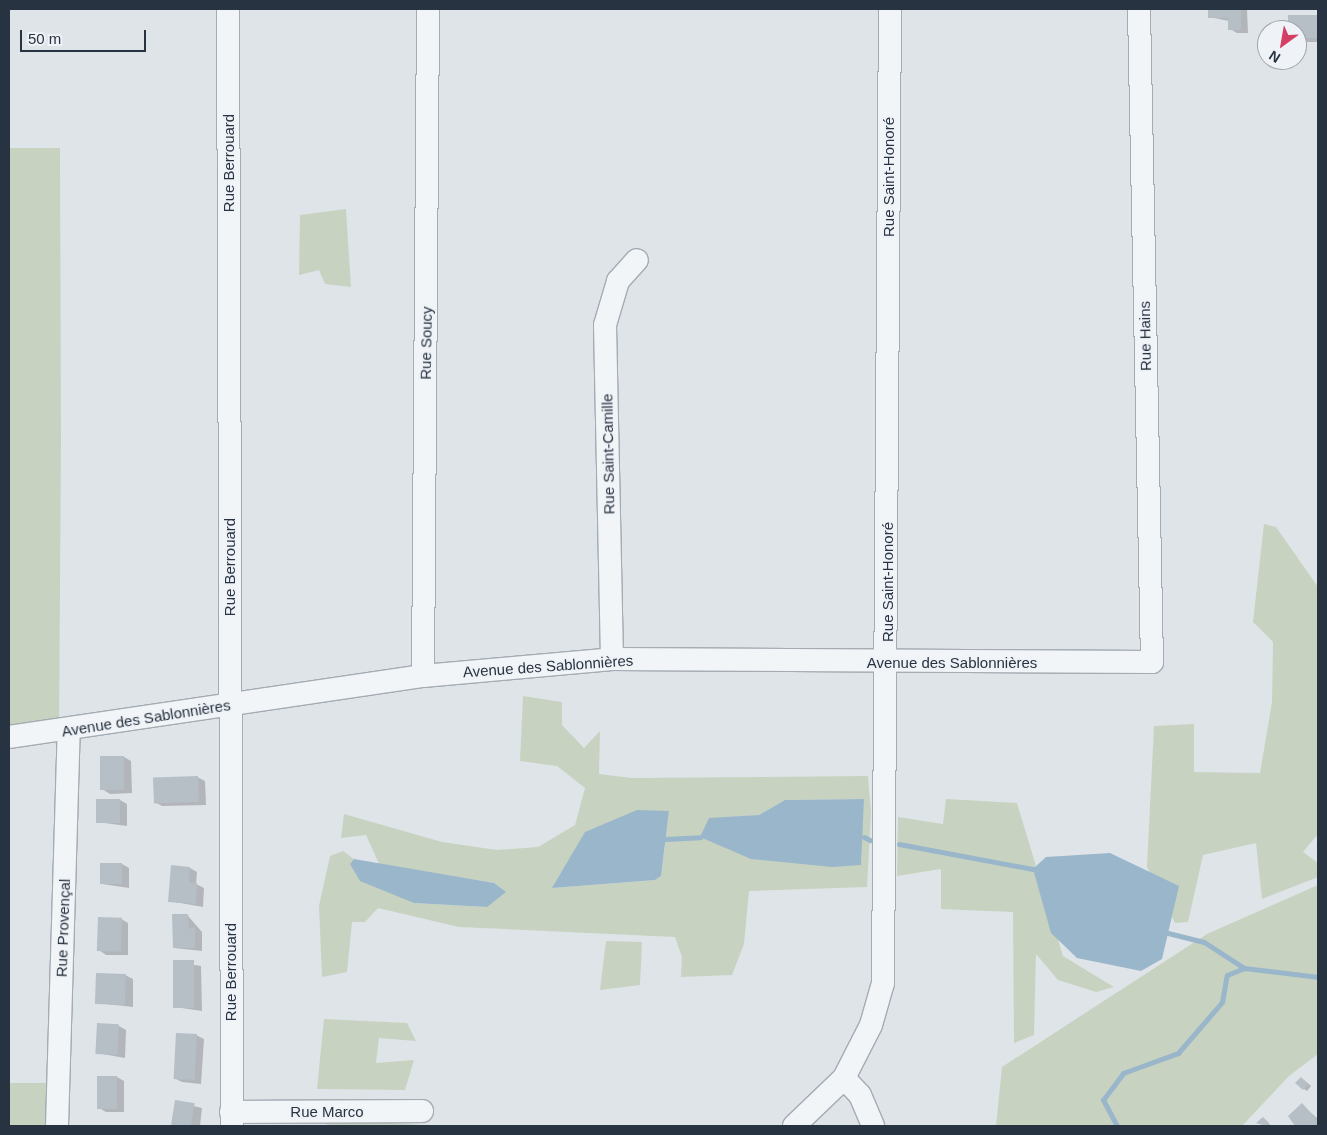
<!DOCTYPE html>
<meta charset="utf-8">
<style>
body{margin:0}
#map{position:relative;width:1327px;height:1135px;overflow:hidden;background:#dfe4e9;font-family:Arial,sans-serif}
div>[style]{position:absolute}
.green>*{inset:0;background:#c7d3c0;transform-origin:0 0}
.water>*{inset:0;background:#99b6cb}
.shadow>*{inset:0;background:#0003}
.stream>*{height:5px;margin:-2.5px;padding:0 2.5px;transform-origin:2.5px;border-radius:2.5px;background:#99b6cb}
.building>*{inset:0;background:#b6bec6;transform-origin:0 0}
.roads{filter:drop-shadow(1px 0 #a4abb3) drop-shadow(-1px 0 #a4abb3) drop-shadow(0 1px #a4abb3) drop-shadow(0 -1px #a4abb3)}
.minor>*{height:22px;margin:-11px;padding:0 11px;transform-origin:11px;border-radius:11px;background:#f2f5f7}
span{translate:-50% -50%;white-space:nowrap;text-align:center;line-height:1.15;-webkit-text-stroke:4px #eff3f7;paint-order:stroke}
.street-label{font-size:15px;color:#283341}
.frame{position:absolute;inset:0;border:10px solid #283341;pointer-events:none}
.north{position:absolute;left:1257px;top:20px;width:50px;height:50px;box-sizing:border-box;background:#eff3f7;border:1px solid #9fa6ae;border-radius:50%;rotate:212deg;font-size:14px;font-weight:700;line-height:20px;text-align:center;color:#283341}
.north::after{content:'';display:block;margin:auto;width:18px;height:22px;background:#d33f65;clip-path:polygon(50% 0,100% 100%,50% 72%,0 100%)}
.scale{position:absolute;left:20px;top:30px;width:126px;height:22px;box-sizing:border-box;border:2px solid #283341;border-top:0;padding-left:6px;font-size:15px;line-height:18px;white-space:nowrap;color:#283341;-webkit-text-stroke:4px #eff3f7;paint-order:stroke}
</style>
<div id="map">
<div class="green">
<i style="clip-path:polygon(9px 148px,60px 148px,61px 441px,59px 731px,9px 737px)"></i>
<i style="clip-path:polygon(346px 209px,351px 287px,325px 284px,319px 270px,299px 275px,300px 215px)"></i>
<i style="clip-path:polygon(1264px 524px,1276px 527px,1318px 587px,1318px 834px,1303px 852px,1318px 863px,1318px 877px,1262px 899px,1256px 843px,1203px 855px,1188px 922px,1175px 923px,1147px 867px,1154px 726px,1194px 724px,1194px 772px,1260px 773px,1272px 702px,1273px 642px,1253px 622px)"></i>
<i style="clip-path:polygon(evenodd,523px 696px,562px 702px,562px 725px,584px 748px,600px 731px,599px 774px,632px 778px,868px 776px,871px 813px,867px 887px,749px 891px,744px 944px,732px 975px,681px 977px,682px 957px,675px 937px,459px 927px,378px 908px,365px 922px,352px 922px,347px 972px,322px 977px,319px 906px,330px 856px,343px 851px,354px 859px,350px 864px,414px 903px,487px 907px,494px 883px,380px 866px,366px 835px,341px 838px,344px 814px,442px 842px,497px 850px,538px 847px,575px 825px,585px 788px,557px 766px,520px 761px,523px 696px,863px 799px,861px 865px,709px 819px,759px 815px,785px 800px,863px 799px,523px 696px,669px 811px,661px 876px,655px 880px,552px 888px,669px 811px)"></i>
<i style="clip-path:polygon(946px 799px,1017px 803px,1063px 956px,1114px 987px,1096px 992px,1058px 980px,1036px 954px,1034px 1035px,1014px 1043px,1013px 912px,941px 909px,941px 869px,897px 876px,898px 817px,943px 824px)"></i>
<i style="clip-path:polygon(1318px 885px,1318px 1054px,1289px 1076px,1242px 1126px,996px 1126px,1002px 1067px,1207px 934px)"></i>
<i style="clip-path:polygon(606px 941px,642px 942px,640px 985px,600px 990px)"></i>
<i style="clip-path:polygon(324px 1019px,407px 1023px,416px 1041px,379px 1038px,376px 1063px,414px 1060px,405px 1090px,317px 1089px)"></i>
<i style="left:9px;top:1083px;width:49px;height:43px"></i>
<i style="clip-path:polygon(328px 1119px,439px 1126px,326px 1126px)"></i>
</div>
<div class="water">
<i style="clip-path:polygon(864px 799px,861px 865px,832px 867px,751px 859px,700px 837px,709px 818px,759px 815px,785px 800px)"></i>
<i style="clip-path:polygon(637px 810px,669px 811px,661px 876px,655px 880px,552px 888px,585px 832px)"></i>
<i style="clip-path:polygon(1110px 853px,1179px 886px,1162px 959px,1141px 971px,1077px 958px,1051px 933px,1033px 869px,1046px 857px)"></i>
<i style="clip-path:polygon(354px 859px,494px 883px,506px 892px,487px 907px,414px 903px,360px 881px,350px 864px)"></i>
</div>
<div class="shadow">
<i style="clip-path:polygon(1209px 9px,1247px 9px,1248px 33px,1237px 33px,1230px 29px,1229px 21px,1209px 17px)"></i>
<i style="clip-path:polygon(1289px 16px,1318px 16px,1318px 42px,1297px 42px,1297px 30px,1289px 30px)"></i>
<i style="clip-path:polygon(124px 757px,131px 761px,132px 793px,110px 794px,102px 789px)"></i>
<i style="clip-path:polygon(197px 777px,205px 781px,206px 805px,162px 806px,155px 802px)"></i>
<i style="clip-path:polygon(120px 800px,127px 804px,127px 826px,97px 822px)"></i>
<i style="clip-path:polygon(122px 864px,129px 868px,129px 888px,102px 884px)"></i>
<i style="clip-path:polygon(190px 868px,197px 872px,196px 884px,204px 888px,203px 907px,169px 901px)"></i>
<i style="clip-path:polygon(188px 916px,202px 932px,202px 951px,174px 948px)"></i>
<i style="clip-path:polygon(121px 919px,128px 923px,128px 955px,106px 955px,99px 950px)"></i>
<i style="clip-path:polygon(175px 962px,201px 966px,202px 1011px,175px 1007px)"></i>
<i style="clip-path:polygon(125px 975px,133px 979px,133px 1007px,97px 1003px)"></i>
<i style="clip-path:polygon(119px 1026px,126px 1030px,125px 1058px,97px 1053px)"></i>
<i style="clip-path:polygon(196px 1035px,204px 1039px,201px 1084px,182px 1082px,174px 1078px)"></i>
<i style="clip-path:polygon(117px 1077px,124px 1081px,124px 1112px,106px 1112px,99px 1108px)"></i>
<i style="clip-path:polygon(1304px 1080px,1311px 1086px,1307px 1091px,1304px 1089px)"></i>
<i style="clip-path:polygon(176px 1102px,202px 1108px,200px 1126px,174px 1125px)"></i>
<i style="clip-path:polygon(1302px 1105px,1318px 1119px,1318px 1126px,1297px 1126px)"></i>
<i style="clip-path:polygon(1266px 1120px,1271px 1126px,1258px 1123px)"></i>
</div>
<div class="stream">
<i style="left:864px;top:837px;width:7px;rotate:27deg"></i>
<i style="left:665px;top:839px;width:35px;rotate:-3deg"></i>
<i style="left:899px;top:844px;width:136px;rotate:10.6deg"></i>
<i style="left:1168px;top:933px;width:37px;rotate:14deg"></i>
<i style="left:1204px;top:942px;width:48px;rotate:33deg"></i>
<i style="left:1117px;top:1126px;width:30px;rotate:-118deg"></i>
<i style="left:1103px;top:1100px;width:34px;rotate:-53deg"></i>
<i style="left:1123px;top:1073px;width:59px;rotate:-20deg"></i>
<i style="left:1178px;top:1053px;width:67px;rotate:-49.2deg"></i>
<i style="left:1222px;top:1002px;width:27px;rotate:-80deg"></i>
<i style="left:1227px;top:975px;width:18px;rotate:-22deg"></i>
<i style="left:1244px;top:968px;width:75px;rotate:6.9deg"></i>
</div>
<div class="building">
<i style="clip-path:polygon(1208px 9px,1241px 9px,1241px 30px,1228px 30px,1228px 18px,1208px 18px)"></i>
<i style="clip-path:polygon(1288px 15px,1318px 15px,1318px 38px,1297px 38px,1297px 30px,1288px 30px)"></i>
<i style="left:100px;top:756px;width:24px;height:34px"></i>
<i style="left:198px;top:776px;width:26px;height:45px;rotate:88deg"></i>
<i style="left:96px;top:799px;width:24px;height:24px"></i>
<i style="left:100px;top:863px;width:22px;height:21px"></i>
<i style="clip-path:polygon(171px 865px,190px 867px,189px 882px,197px 883px,196px 904px,168px 902px)"></i>
<i style="clip-path:polygon(172px 914px,188px 914px,189px 929px,195px 927px,195px 948px,173px 948px)"></i>
<i style="left:98px;top:917px;width:24px;height:34px;rotate:2deg"></i>
<i style="left:173px;top:960px;width:21px;height:48px"></i>
<i style="left:96px;top:973px;width:30px;height:31px;rotate:2deg"></i>
<i style="left:97px;top:1023px;width:22px;height:31px;rotate:3deg"></i>
<i style="left:176px;top:1033px;width:21px;height:46px;rotate:3deg"></i>
<i style="left:97px;top:1076px;width:20px;height:33px"></i>
<i style="clip-path:polygon(1301px 1077px,1308px 1084px,1303px 1090px,1295px 1083px)"></i>
<i style="left:175px;top:1100px;width:20px;height:25px;rotate:9deg"></i>
<i style="clip-path:polygon(1302px 1103px,1318px 1121px,1318px 1126px,1295px 1126px,1288px 1116px)"></i>
<i style="clip-path:polygon(1263px 1117px,1269px 1123px,1266px 1126px,1256px 1123px)"></i>
</div>
<div class="roads">
<div class="minor">
<i style="left:228px;top:9px;width:1117px;rotate:89.79deg"></i>
<i style="left:612px;top:659px;width:334px;rotate:-91.2deg"></i>
<i style="left:605px;top:325px;width:46px;rotate:-73.5deg"></i>
<i style="left:618px;top:281px;width:28px;rotate:-48deg"></i>
<i style="left:423px;top:676px;width:667px;rotate:-89.57deg"></i>
<i style="left:9px;top:737px;width:418px;rotate:-8.4deg"></i>
<i style="left:423px;top:676px;width:190px;rotate:-5.1deg"></i>
<i style="left:612px;top:659px;width:540px;rotate:0.32deg"></i>
<i style="left:1152px;top:662px;width:653px;rotate:-91.14deg"></i>
<i style="left:844px;top:1078px;width:23px;rotate:47deg"></i>
<i style="left:860px;top:1095px;width:34px;rotate:67deg"></i>
<i style="left:231px;top:1112px;width:191px;rotate:-0.3deg"></i>
<i style="left:57px;top:1126px;width:396px;rotate:-88.3deg"></i>
<i style="left:794px;top:1126px;width:69px;rotate:-43.8deg"></i>
<i style="left:844px;top:1078px;width:59px;rotate:-63deg"></i>
<i style="left:871px;top:1025px;width:44px;rotate:-74.1deg"></i>
<i style="left:883px;top:983px;width:974px;rotate:-89.59deg"></i>
</div>
</div>
<div class="street-label">
<span style="left:229px;top:163px;rotate:-90deg">Rue Berrouard</span>
<span style="left:889px;top:177px;rotate:-90deg">Rue Saint-Honoré</span>
<span style="left:1145px;top:336px;rotate:-91deg">Rue Hains</span>
<span style="left:426px;top:343px;rotate:-89deg">Rue Soucy</span>
<span style="left:608px;top:454px;rotate:-91deg">Rue Saint-Camille</span>
<span style="left:230px;top:567px;rotate:-90deg">Rue Berrouard</span>
<span style="left:888px;top:582px;rotate:-90deg">Rue Saint-Honoré</span>
<span style="left:952px;top:663px">Avenue des Sablonnières</span>
<span style="left:548px;top:666px;rotate:-4deg">Avenue des Sablonnières</span>
<span style="left:146px;top:718px;rotate:-9deg">Avenue des Sablonnières</span>
<span style="left:63px;top:928px;rotate:-88deg">Rue Provençal</span>
<span style="left:231px;top:972px;rotate:-90deg">Rue Berrouard</span>
<span style="left:327px;top:1112px">Rue Marco</span>
</div>
<div class="frame"></div>
<div class="north">N</div>
<div class="scale">50 m</div>
</div>
